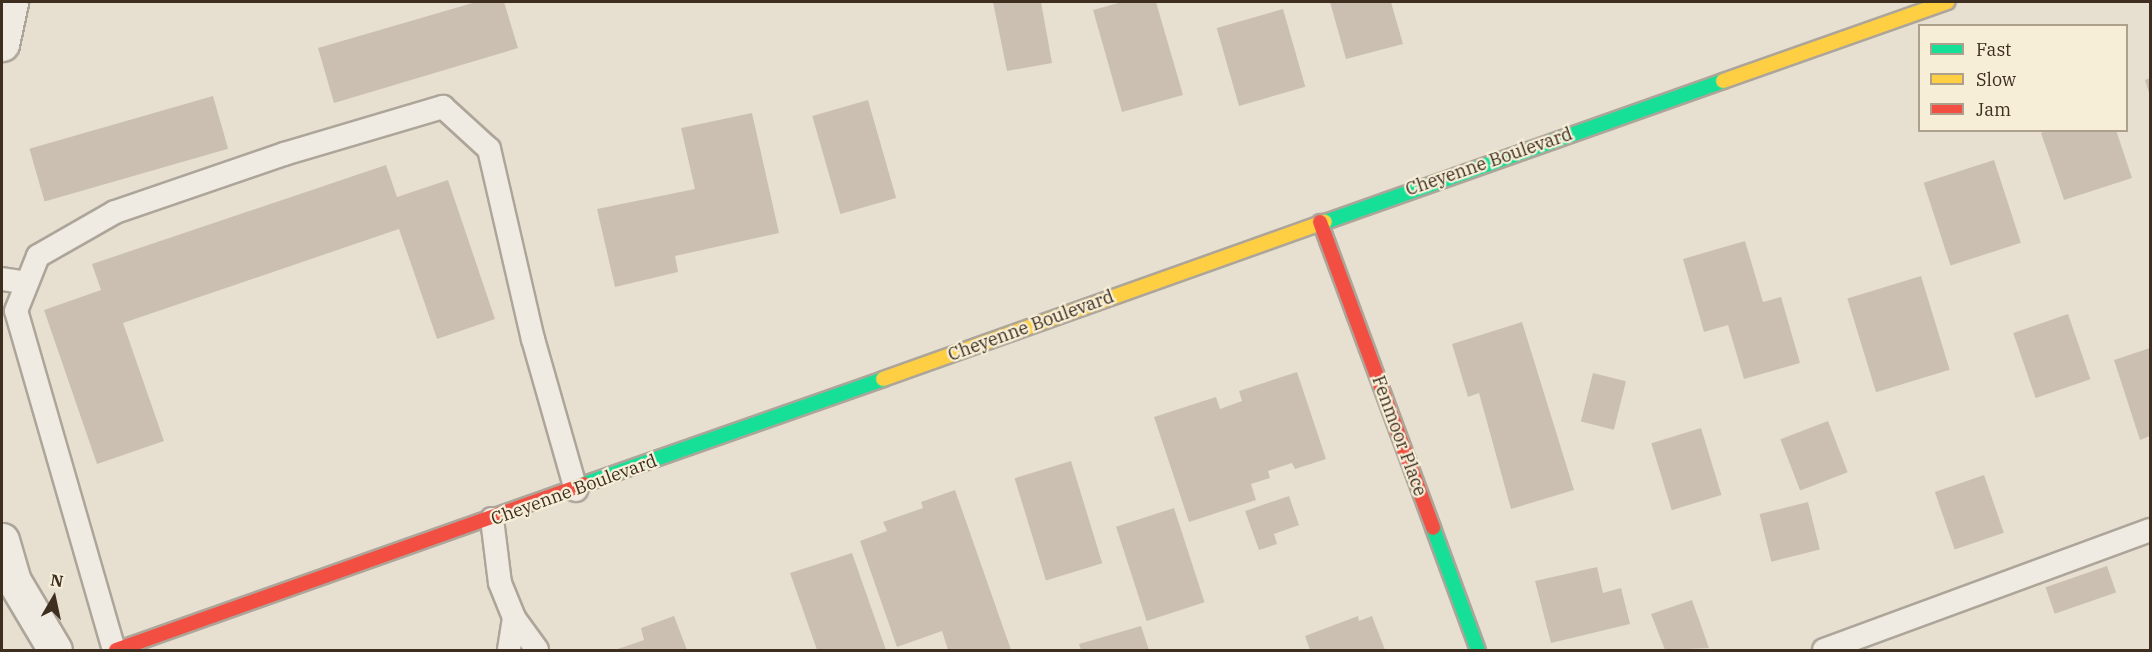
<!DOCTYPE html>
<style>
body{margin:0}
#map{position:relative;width:2152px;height:652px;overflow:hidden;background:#e7e0d1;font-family:"IBM Plex Serif",serif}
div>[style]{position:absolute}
.building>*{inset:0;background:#cbbfb2;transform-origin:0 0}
.roads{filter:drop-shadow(2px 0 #ada599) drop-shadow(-2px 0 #ada599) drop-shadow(0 2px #ada599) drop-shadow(0 -2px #ada599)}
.lane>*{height:22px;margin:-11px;padding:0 11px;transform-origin:11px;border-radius:11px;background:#efebe3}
.street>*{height:33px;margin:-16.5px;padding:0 16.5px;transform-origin:16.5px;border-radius:16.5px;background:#efebe3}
.fast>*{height:14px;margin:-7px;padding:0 7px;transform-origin:7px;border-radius:7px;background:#16e098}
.slow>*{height:14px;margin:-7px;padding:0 7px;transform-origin:7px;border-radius:7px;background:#ffcf43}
.jam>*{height:14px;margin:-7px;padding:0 7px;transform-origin:7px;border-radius:7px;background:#f24e42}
span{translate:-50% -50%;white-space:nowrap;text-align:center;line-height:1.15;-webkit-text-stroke:4.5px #f7eed8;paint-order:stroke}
.street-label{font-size:18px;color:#3d2e20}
.frame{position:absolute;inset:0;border:3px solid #3d2e20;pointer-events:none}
.legend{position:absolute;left:1918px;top:24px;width:210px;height:108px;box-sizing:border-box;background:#f7eed8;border:2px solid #ada18e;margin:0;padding:8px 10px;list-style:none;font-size:18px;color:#3d2e20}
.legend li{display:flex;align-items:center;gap:12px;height:30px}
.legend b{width:30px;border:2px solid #ada18e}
.north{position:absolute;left:24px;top:568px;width:60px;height:60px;-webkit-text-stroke:4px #f7eed8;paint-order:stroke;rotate:9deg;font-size:16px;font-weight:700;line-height:24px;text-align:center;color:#3d2e20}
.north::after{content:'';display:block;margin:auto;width:21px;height:27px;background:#3d2e20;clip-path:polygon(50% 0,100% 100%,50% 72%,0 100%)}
</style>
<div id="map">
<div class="building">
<i style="clip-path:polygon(476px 2px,504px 2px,518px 48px,334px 103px,318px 48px)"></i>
<i style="clip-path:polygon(993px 2px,1041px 2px,1052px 63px,1007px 71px)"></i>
<i style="clip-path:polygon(1122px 2px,1156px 2px,1183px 95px,1122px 112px,1093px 10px)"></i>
<i style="clip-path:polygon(1330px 2px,1391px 2px,1403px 44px,1346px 59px)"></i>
<i style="left:1283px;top:9px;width:81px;height:69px;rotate:74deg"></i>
<i style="clip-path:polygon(2150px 78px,2150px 96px,2145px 80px)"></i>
<i style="left:213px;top:96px;width:55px;height:191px;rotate:74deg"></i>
<i style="left:868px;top:100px;width:102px;height:58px;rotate:74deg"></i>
<i style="clip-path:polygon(752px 113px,779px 233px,675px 256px,678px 272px,615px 287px,597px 209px,695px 189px,681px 128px)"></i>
<i style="clip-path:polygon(2047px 130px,2116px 130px,2132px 178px,2064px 200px,2041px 133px)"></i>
<i style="left:1994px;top:160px;width:87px;height:74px;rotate:72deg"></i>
<i style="clip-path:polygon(386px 165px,397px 197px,448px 180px,495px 319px,437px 339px,399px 229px,123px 323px,164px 441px,97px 464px,44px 310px,101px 290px,92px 264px)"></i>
<i style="clip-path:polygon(1745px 241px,1763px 302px,1781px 297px,1800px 363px,1744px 379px,1728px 325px,1704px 332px,1683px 259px)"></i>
<i style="left:1921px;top:276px;width:98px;height:77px;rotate:73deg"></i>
<i style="left:2068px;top:314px;width:69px;height:58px;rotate:71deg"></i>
<i style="clip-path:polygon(1522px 322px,1574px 490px,1511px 509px,1479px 393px,1468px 397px,1452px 344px)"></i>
<i style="clip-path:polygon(2150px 348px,2150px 436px,2140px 440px,2114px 360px)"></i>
<i style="clip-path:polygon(1297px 372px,1326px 459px,1295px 469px,1292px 463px,1268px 471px,1270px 478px,1251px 484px,1256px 500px,1189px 522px,1154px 417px,1216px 397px,1220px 409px,1242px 401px,1239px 391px)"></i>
<i style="left:1593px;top:373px;width:34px;height:50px;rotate:14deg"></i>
<i style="left:1828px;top:421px;width:55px;height:51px;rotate:69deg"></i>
<i style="left:1701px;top:428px;width:70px;height:52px;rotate:73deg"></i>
<i style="left:1071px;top:461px;width:107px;height:59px;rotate:73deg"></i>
<i style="left:1984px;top:475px;width:61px;height:52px;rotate:71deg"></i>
<i style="clip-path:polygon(955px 490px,1011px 650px,948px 650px,942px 631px,897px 647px,860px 541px,887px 531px,883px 522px,923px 508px,921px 502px)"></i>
<i style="clip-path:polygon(1289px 496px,1299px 525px,1274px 534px,1277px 544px,1259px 550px,1245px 511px)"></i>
<i style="left:1808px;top:502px;width:49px;height:50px;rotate:76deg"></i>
<i style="left:1174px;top:508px;width:99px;height:61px;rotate:72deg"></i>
<i style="clip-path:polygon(852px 553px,886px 650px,817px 650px,790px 573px)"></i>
<i style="left:2107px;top:566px;width:28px;height:65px;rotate:71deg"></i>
<i style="clip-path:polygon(1597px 567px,1603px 593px,1621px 588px,1630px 624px,1551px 643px,1535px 581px)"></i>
<i style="clip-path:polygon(1692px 600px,1709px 648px,1665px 650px,1651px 614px)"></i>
<i style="clip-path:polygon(674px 616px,687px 650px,615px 650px,644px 640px,641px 628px)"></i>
<i style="clip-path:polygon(1358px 616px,1359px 621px,1372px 616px,1385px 650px,1310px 650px,1305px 636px)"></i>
<i style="clip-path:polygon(1141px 626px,1149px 650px,1081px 650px,1079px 644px)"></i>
</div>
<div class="roads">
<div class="lane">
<i style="left:2px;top:279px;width:25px;rotate:9deg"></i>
<i style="left:492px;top:519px;width:64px;rotate:82.9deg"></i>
<i style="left:500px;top:583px;width:38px;rotate:68deg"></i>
<i style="left:514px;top:618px;width:32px;rotate:99deg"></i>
<i style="left:514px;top:618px;width:39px;rotate:54deg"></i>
<i style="left:114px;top:650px;width:353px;rotate:-106.1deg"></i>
<i style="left:16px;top:311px;width:59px;rotate:-68.2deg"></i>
<i style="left:38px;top:256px;width:89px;rotate:-29.7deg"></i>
<i style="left:115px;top:212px;width:179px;rotate:-18.9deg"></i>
<i style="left:284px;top:154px;width:166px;rotate:-16.5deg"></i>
<i style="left:443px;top:107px;width:62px;rotate:42.4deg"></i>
<i style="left:489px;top:149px;width:195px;rotate:77deg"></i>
<i style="left:533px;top:339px;width:157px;rotate:74.1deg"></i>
<i style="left:1824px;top:650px;width:347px;rotate:-20.2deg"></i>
</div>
<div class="street">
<i style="left:2px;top:44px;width:43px;rotate:-77.9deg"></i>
<i style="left:2px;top:540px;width:43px;rotate:73.7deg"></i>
<i style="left:14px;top:581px;width:80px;rotate:59.3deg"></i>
</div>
<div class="fast">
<i style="left:1325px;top:222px;width:422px;rotate:-19.5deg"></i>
<i style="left:584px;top:484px;width:317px;rotate:-19.3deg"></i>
<i style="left:1433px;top:528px;width:130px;rotate:69.8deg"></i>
</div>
<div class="slow">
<i style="left:1723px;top:81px;width:238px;rotate:-19.4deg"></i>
<i style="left:883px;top:379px;width:469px;rotate:-19.6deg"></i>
</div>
<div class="jam">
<i style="left:1320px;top:222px;width:326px;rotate:69.7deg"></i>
<i style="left:116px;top:650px;width:497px;rotate:-19.5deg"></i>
</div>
</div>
<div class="street-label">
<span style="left:1489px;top:162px;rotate:-19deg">Cheyenne Boulevard</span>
<span style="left:1031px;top:326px;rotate:-20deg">Cheyenne Boulevard</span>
<span style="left:1399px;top:436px;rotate:70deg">Fenmoor Place</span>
<span style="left:574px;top:490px;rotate:-20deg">Cheyenne Boulevard</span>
</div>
<div class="frame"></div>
<ul class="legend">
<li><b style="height:8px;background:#16e098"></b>Fast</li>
<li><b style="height:8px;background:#ffcf43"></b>Slow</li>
<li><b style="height:8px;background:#f24e42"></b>Jam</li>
</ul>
<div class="north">N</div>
</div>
